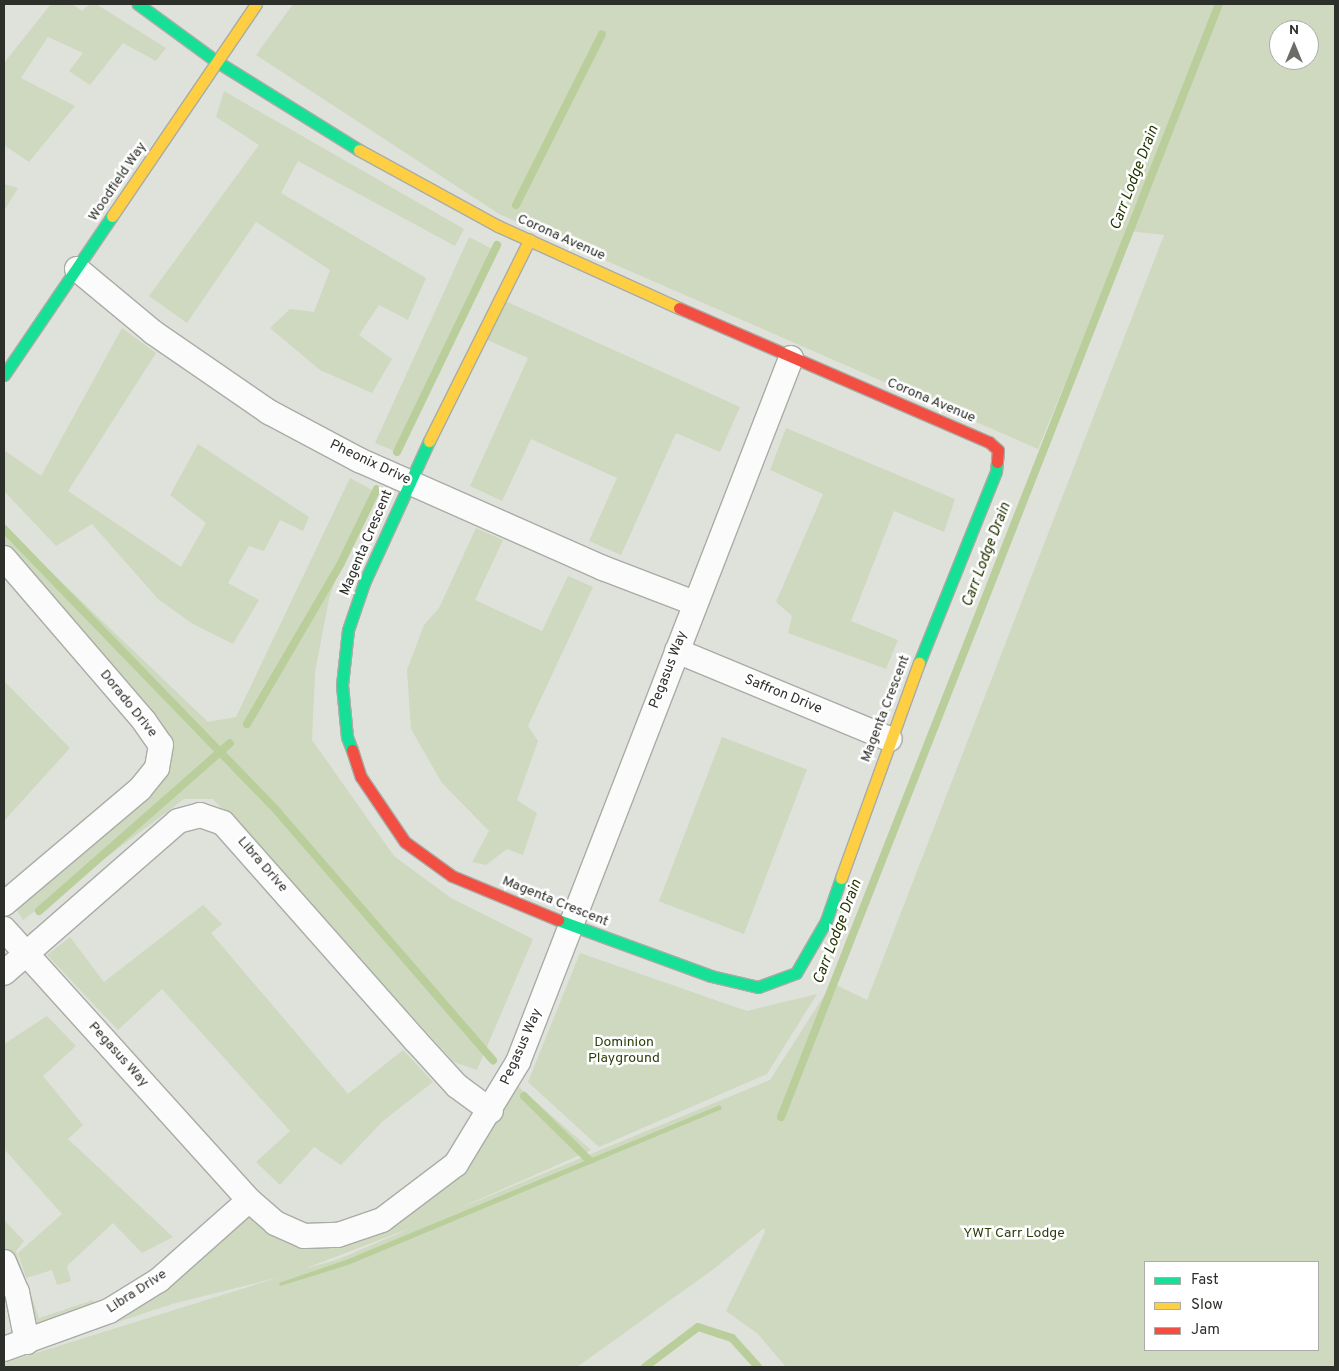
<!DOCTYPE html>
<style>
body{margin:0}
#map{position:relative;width:1339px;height:1371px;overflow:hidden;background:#dfe2db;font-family:Overpass,sans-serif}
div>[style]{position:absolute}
.green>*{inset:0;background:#ced9bf;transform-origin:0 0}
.water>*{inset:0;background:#b9ce9b}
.stream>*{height:8px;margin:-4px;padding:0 4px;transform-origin:4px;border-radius:4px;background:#b9ce9b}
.roads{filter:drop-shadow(1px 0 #a9aca6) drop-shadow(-1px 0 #a9aca6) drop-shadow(0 1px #a9aca6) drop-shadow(0 -1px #a9aca6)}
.street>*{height:24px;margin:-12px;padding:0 12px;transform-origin:12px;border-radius:12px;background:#fafbfa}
.fast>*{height:11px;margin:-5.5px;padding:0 5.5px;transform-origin:5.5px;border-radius:5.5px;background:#16e098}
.slow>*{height:11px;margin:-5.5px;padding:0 5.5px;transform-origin:5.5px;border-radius:5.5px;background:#ffcf43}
.jam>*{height:11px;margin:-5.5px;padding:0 5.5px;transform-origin:5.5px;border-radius:5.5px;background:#f24e42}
span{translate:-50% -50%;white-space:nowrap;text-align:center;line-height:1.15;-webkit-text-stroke:5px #fff;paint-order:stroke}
.street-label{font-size:14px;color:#2d2f2a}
.park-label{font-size:14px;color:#2d3f0b}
.water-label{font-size:15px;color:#243601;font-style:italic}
.frame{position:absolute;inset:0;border:5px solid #2d2f2a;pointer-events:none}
.legend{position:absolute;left:1144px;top:1261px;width:175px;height:90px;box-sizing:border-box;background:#fff;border:1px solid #abacaa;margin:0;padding:6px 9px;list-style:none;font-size:15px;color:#2d2f2a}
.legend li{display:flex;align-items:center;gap:10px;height:25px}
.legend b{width:25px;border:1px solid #abacaa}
.north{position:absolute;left:1269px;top:20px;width:50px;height:50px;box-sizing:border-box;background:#fff;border:1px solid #abacaa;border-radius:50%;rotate:0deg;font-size:14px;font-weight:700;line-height:20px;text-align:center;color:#2d2f2a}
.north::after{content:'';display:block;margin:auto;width:18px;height:22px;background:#6b6e68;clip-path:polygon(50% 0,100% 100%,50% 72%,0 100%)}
</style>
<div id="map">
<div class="green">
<i style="clip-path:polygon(51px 4px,72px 4px,82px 11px,90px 4px,96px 4px,166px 48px,156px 61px,123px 43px,90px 85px,69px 71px,83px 53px,48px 37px,21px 78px,75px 106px,29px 162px,4px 145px,4px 63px)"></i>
<i style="clip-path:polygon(evenodd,293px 4px,1335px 4px,1335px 1367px,786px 1367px,758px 1334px,726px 1311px,765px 1232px,764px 1228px,715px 1268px,577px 1367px,4px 1367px,4px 1363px,280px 1277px,172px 1304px,4px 1360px,111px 1315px,249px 1206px,340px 1238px,459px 1166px,512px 1081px,591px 1150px,453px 1211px,770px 1080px,832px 983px,867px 1000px,1164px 235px,1128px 231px,1038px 449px,499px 214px,256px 55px,293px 4px,1279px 30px,1309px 30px,1309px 60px,1279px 60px,1279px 30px,293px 4px,409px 1229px,339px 1259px,304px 1269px,400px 1232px,409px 1229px,293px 4px,1145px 1262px,1318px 1262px,1318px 1350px,1145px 1350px,1145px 1262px)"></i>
<i style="clip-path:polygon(224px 91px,464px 229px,455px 246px,298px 161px,281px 193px,426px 278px,408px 320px,379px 305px,359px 335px,392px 359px,372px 393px,320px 370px,270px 328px,290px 309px,314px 312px,330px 270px,256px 222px,187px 323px,149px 296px,259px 145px,216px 117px)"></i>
<i style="clip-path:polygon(4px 184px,18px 188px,4px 211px)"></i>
<i style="clip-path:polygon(469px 237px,494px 250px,397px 452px,375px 443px)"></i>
<i style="clip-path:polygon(503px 300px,740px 407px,720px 452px,676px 433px,621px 555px,589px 541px,617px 478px,531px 439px,502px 501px,470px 486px,528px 358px,485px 339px)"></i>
<i style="clip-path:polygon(122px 328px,156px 353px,68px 491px,181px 567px,206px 523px,170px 495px,198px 444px,309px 517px,303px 531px,280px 520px,264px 551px,249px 546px,228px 583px,259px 600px,233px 644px,193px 624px,158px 599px,92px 524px,56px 546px,4px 491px,4px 450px,41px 476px)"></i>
<i style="clip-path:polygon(786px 428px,955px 499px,944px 532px,894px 511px,851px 621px,898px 640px,886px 669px,788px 633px,792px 616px,776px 602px,823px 494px,770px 470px)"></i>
<i style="clip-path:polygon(350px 478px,374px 491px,341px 563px,329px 599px,315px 672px,312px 740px,394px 856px,451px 898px,533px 939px,477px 1070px,454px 1062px,213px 799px,184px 799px,23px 920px,14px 906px,171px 746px,4px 545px,4px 527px,208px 722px,236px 717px)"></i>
<i style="clip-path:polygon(476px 528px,503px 540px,475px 600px,542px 631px,568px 576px,593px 587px,528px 726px,538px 741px,517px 800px,537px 813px,523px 855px,507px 849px,486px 865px,472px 862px,489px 831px,442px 783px,411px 729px,407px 670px,424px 625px,439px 608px)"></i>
<i style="clip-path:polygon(4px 681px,70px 748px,4px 821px)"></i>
<i style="left:722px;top:737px;width:91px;height:176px;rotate:21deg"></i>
<i style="clip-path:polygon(203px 905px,222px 924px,211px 933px,348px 1094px,403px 1050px,433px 1082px,383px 1121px,341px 1165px,314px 1147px,280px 1185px,256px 1162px,290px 1131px,162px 989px,118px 1030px,47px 955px,70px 937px,104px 982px)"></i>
<i style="clip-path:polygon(580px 953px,747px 1011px,817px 994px,767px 1074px,599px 1147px,528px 1082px)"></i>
<i style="clip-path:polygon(47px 1016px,76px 1046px,43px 1076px,83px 1125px,68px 1139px,173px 1237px,142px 1253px,113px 1223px,67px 1266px,71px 1281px,57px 1285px,52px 1270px,26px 1278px,18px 1253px,62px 1214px,4px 1149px,4px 1044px)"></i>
<i style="clip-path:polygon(4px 1220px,24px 1241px,16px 1251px,39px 1318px,93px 1300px,98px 1313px,29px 1340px,4px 1259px)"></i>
</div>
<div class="water">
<i style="clip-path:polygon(720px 1105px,722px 1109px,348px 1265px,280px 1286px,279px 1283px,346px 1260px)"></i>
</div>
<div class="stream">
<i style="left:516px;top:205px;width:191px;rotate:-63.3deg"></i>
<i style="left:397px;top:452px;width:230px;rotate:-64.2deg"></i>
<i style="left:4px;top:529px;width:392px;rotate:45.9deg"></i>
<i style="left:277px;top:811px;width:330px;rotate:49.1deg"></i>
<i style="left:247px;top:724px;width:186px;rotate:-59.7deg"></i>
<i style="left:341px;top:563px;width:82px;rotate:-64.1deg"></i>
<i style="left:39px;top:911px;width:254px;rotate:-41.3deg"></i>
<i style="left:524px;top:1096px;width:91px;rotate:44.6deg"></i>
<i style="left:781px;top:1117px;width:1196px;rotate:-68.52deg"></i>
<i style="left:645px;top:1367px;width:66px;rotate:-37deg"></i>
<i style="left:698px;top:1327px;width:36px;rotate:18deg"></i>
<i style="left:732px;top:1338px;width:39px;rotate:48deg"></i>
</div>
<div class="roads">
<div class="street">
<i style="left:77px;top:269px;width:100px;rotate:39.7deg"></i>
<i style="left:154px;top:333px;width:140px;rotate:34.5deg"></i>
<i style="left:269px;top:412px;width:102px;rotate:28.1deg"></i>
<i style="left:359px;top:460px;width:267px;rotate:23.9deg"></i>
<i style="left:603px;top:568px;width:97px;rotate:21deg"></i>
<i style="left:4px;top:558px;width:215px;rotate:49.3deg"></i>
<i style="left:144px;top:721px;width:29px;rotate:55deg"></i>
<i style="left:161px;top:745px;width:23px;rotate:100deg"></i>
<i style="left:157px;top:768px;width:27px;rotate:129deg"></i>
<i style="left:140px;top:789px;width:178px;rotate:139.8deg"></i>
<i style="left:677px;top:651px;width:230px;rotate:22.5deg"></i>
<i style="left:4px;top:929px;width:365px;rotate:47.9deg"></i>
<i style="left:249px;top:1200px;width:35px;rotate:41deg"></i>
<i style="left:275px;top:1223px;width:32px;rotate:24deg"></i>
<i style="left:304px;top:1236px;width:34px;rotate:-2deg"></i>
<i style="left:338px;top:1235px;width:46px;rotate:-18.8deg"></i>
<i style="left:382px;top:1220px;width:93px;rotate:-37.1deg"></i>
<i style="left:456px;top:1164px;width:119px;rotate:-58.7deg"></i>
<i style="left:518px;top:1062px;width:755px;rotate:-68.8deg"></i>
<i style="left:4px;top:973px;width:231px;rotate:-41.1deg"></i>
<i style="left:178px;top:821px;width:23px;rotate:-15deg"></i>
<i style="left:200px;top:815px;width:24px;rotate:19deg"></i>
<i style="left:223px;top:823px;width:290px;rotate:48.5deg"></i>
<i style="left:415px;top:1040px;width:62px;rotate:47.6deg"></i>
<i style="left:457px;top:1086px;width:42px;rotate:36.3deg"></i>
<i style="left:4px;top:1262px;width:33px;rotate:67deg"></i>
<i style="left:17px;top:1292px;width:51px;rotate:78.7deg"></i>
<i style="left:4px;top:1349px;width:112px;rotate:-19.9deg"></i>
<i style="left:109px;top:1311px;width:59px;rotate:-31.8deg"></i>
<i style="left:159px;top:1280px;width:120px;rotate:-41.6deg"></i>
</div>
<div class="fast">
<i style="left:138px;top:4px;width:97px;rotate:36.2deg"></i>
<i style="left:216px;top:61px;width:168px;rotate:31.9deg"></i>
<i style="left:4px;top:375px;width:192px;rotate:-55.8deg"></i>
<i style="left:919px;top:663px;width:207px;rotate:-68.1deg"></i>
<i style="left:996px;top:471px;width:9px;rotate:-84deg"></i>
<i style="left:352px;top:750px;width:14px;rotate:-111deg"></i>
<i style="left:347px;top:737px;width:52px;rotate:-95.5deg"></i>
<i style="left:342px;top:685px;width:55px;rotate:-83.8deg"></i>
<i style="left:348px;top:630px;width:50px;rotate:-71.2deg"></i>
<i style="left:364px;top:583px;width:156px;rotate:-65.4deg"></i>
<i style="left:558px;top:920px;width:163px;rotate:20.1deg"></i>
<i style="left:711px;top:976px;width:48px;rotate:13.2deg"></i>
<i style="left:758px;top:987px;width:40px;rotate:-20.2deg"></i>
<i style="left:796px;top:973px;width:60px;rotate:-60deg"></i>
<i style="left:826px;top:921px;width:46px;rotate:-70.8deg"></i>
</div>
<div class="slow">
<i style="left:359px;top:150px;width:158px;rotate:28.7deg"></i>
<i style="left:498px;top:226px;width:199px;rotate:24.4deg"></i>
<i style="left:112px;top:216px;width:256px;rotate:-55.8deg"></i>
<i style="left:429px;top:441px;width:225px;rotate:-63.5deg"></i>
<i style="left:841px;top:878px;width:229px;rotate:-70.1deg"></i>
</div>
<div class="jam">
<i style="left:679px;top:308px;width:338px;rotate:23.4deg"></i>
<i style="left:989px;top:442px;width:12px;rotate:42deg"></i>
<i style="left:998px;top:450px;width:12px;rotate:95deg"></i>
<i style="left:352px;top:750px;width:28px;rotate:72deg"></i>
<i style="left:361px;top:777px;width:78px;rotate:55.9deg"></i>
<i style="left:405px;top:842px;width:58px;rotate:35.9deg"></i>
<i style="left:452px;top:876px;width:115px;rotate:22.5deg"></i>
</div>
</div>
<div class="street-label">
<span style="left:118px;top:182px;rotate:-56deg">Woodfield Way</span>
<span style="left:561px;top:238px;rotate:24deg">Corona Avenue</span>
<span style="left:931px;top:401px;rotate:23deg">Corona Avenue</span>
<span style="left:370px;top:463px;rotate:25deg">Pheonix Drive</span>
<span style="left:367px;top:543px;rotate:-67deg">Magenta Crescent</span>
<span style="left:669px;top:670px;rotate:-69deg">Pegasus Way</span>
<span style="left:783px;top:695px;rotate:22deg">Saffron Drive</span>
<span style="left:128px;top:704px;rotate:51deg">Dorado Drive</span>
<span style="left:886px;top:709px;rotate:-69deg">Magenta Crescent</span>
<span style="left:262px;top:865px;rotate:49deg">Libra Drive</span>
<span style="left:555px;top:902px;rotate:22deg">Magenta Crescent</span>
<span style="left:522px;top:1047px;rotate:-66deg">Pegasus Way</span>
<span style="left:118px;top:1055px;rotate:48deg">Pegasus Way</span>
<span style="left:137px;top:1292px;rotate:-33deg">Libra Drive</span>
</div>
<div class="park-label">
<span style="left:624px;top:1051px">Dominion<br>Playground</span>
<span style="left:1014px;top:1234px">YWT Carr Lodge</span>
</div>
<div class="water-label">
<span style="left:1135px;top:178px;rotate:-69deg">Carr Lodge Drain</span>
<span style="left:987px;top:555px;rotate:-69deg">Carr Lodge Drain</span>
<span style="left:838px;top:932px;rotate:-69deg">Carr Lodge Drain</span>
</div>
<div class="frame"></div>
<ul class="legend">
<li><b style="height:6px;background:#16e098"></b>Fast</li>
<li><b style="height:6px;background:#ffcf43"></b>Slow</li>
<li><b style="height:6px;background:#f24e42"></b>Jam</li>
</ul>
<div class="north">N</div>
</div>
